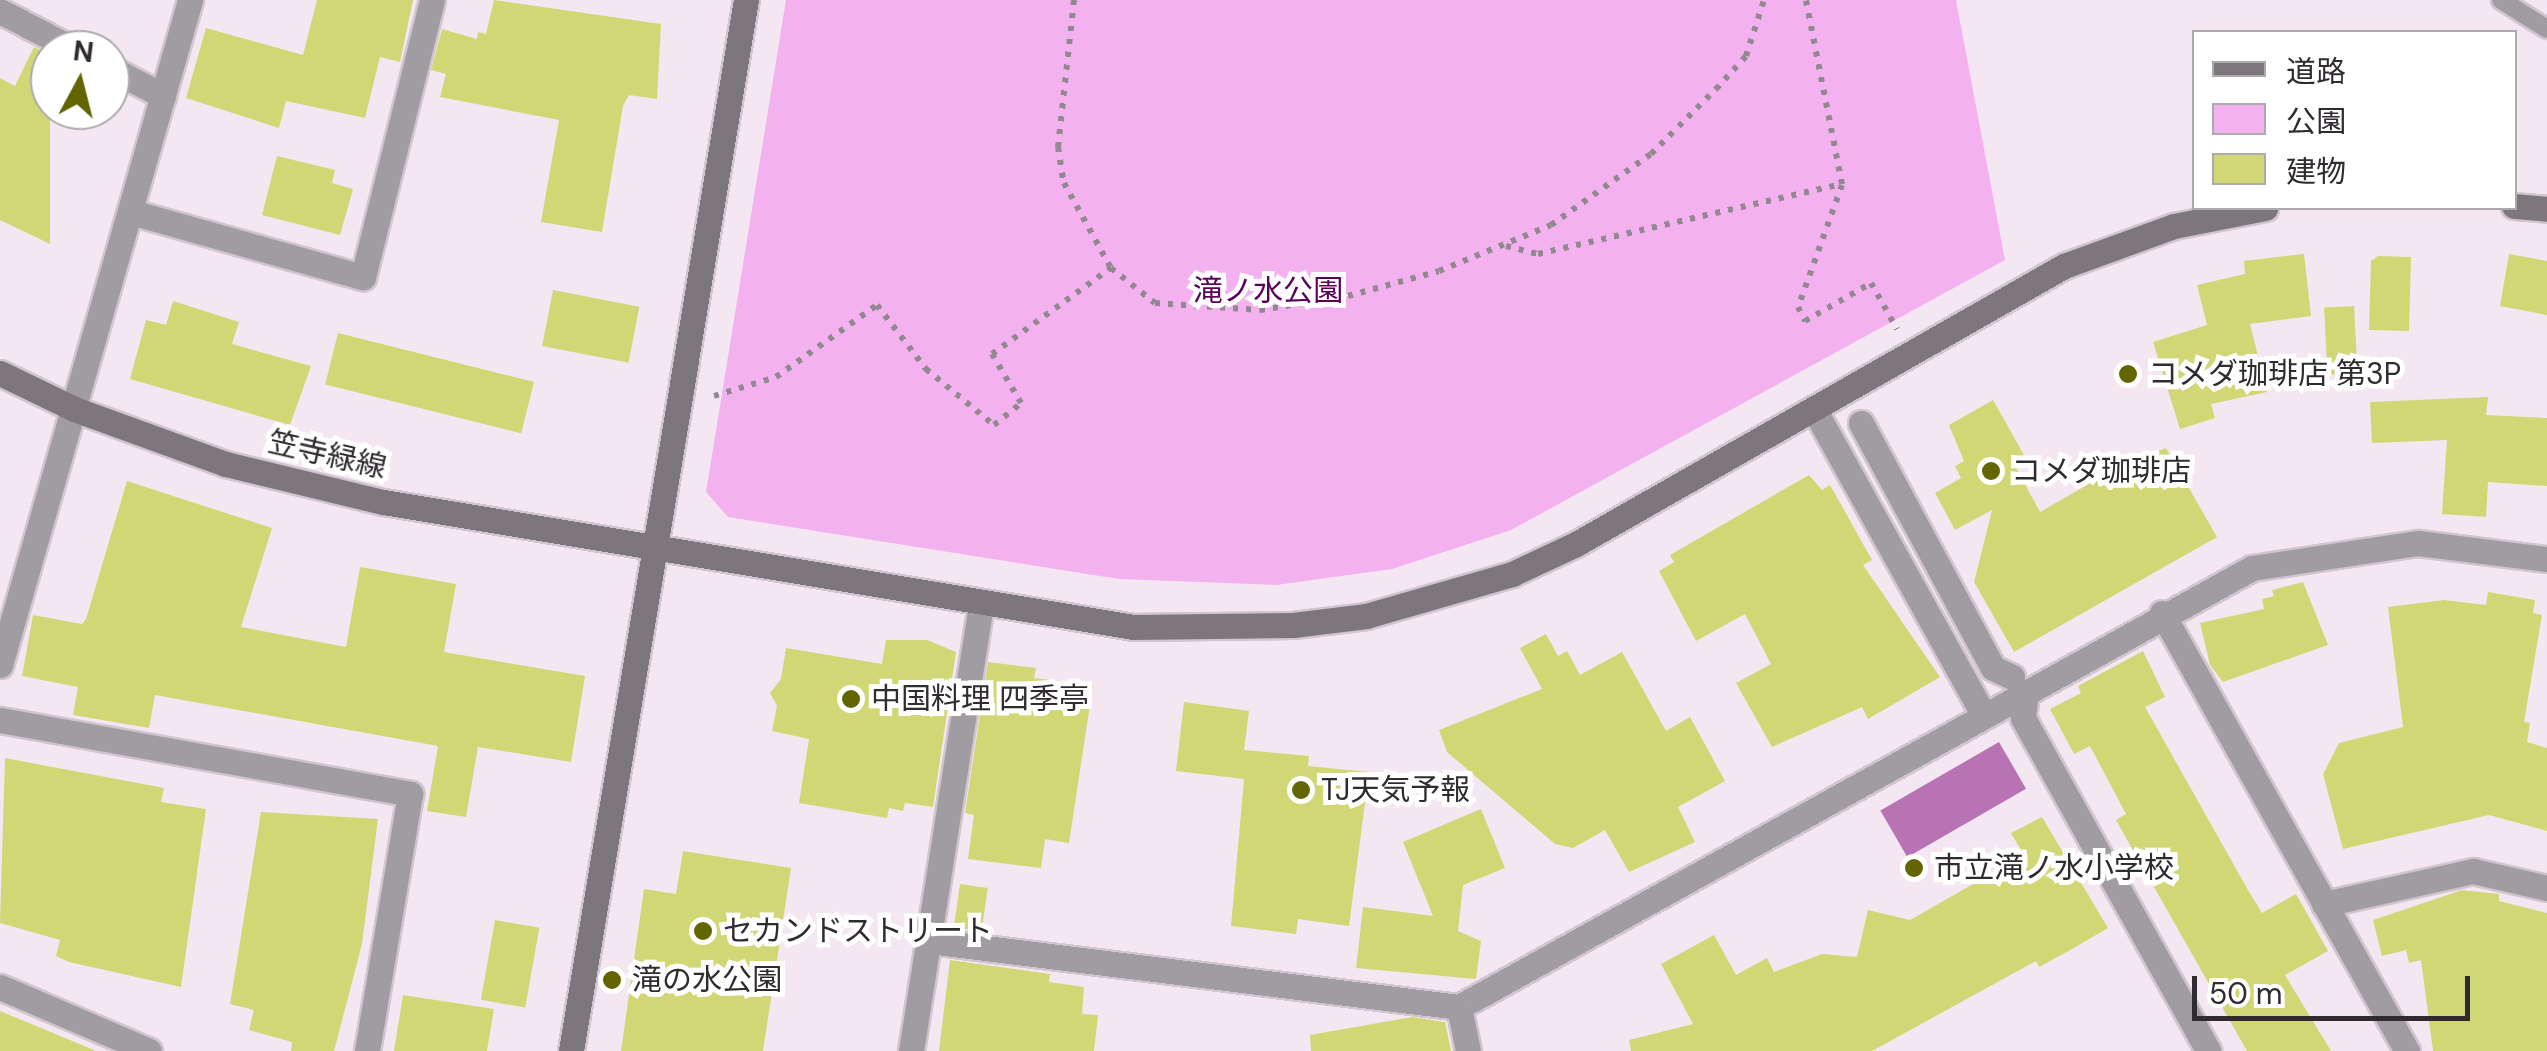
<!DOCTYPE html>
<meta charset="utf-8">
<style>
body{margin:0}
#map{position:relative;width:2547px;height:1051px;overflow:hidden;background:#f4e7f2;font-family:"DM Sans","Noto Sans JP",sans-serif}
div>[style]{position:absolute}
.green>*{inset:0;background:#f4b1ef}
.water>*{inset:0;background:#b873b4;transform-origin:0 0}
.building>*{inset:0;background:#d2d776;transform-origin:0 0}
.path>*{height:6px;margin-top:-3px;transform-origin:0;background:repeating-linear-gradient(90deg,#918890 0 5px,transparent 0 13px)}
.roads{filter:drop-shadow(2px 0 #d1c5cf) drop-shadow(-2px 0 #d1c5cf) drop-shadow(0 2px #d1c5cf) drop-shadow(0 -2px #d1c5cf)}
.lane>*{height:18px;margin:-9px;padding:0 9px;transform-origin:9px;border-radius:9px;background:#a19ca1}
.street>*{height:25px;margin:-12.5px;padding:0 12.5px;transform-origin:12.5px;border-radius:12.5px;background:#a19ca1}
.secondary>*{height:25px;margin:-12.5px;padding:0 12.5px;transform-origin:12.5px;border-radius:12.5px;background:#7d767d}
.dots>*{width:28px;height:28px;translate:-50% -50%;box-sizing:border-box;border:5px solid #fff;border-radius:50%}
span{translate:-50% -50%;white-space:nowrap;text-align:center;line-height:1.15;-webkit-text-stroke:10px #fff;paint-order:stroke}
.park-label{font-size:30px;color:#5a0059}
.poi-label{font-size:30px;color:#302b30}
.left{translate:0 -50%;text-align:left}
.street-label{font-size:30px;color:#302b30}
.legend{position:absolute;left:2192px;top:30px;width:325px;height:180px;box-sizing:border-box;background:#fff;border:2px solid #acaaac;margin:0;padding:12px 18px;list-style:none;font-size:30px;color:#302b30}
.legend li{display:flex;align-items:center;gap:20px;height:50px}
.legend b{width:50px;border:2px solid #acaaac}
.north{position:absolute;left:30px;top:30px;width:100px;height:100px;box-sizing:border-box;background:#fff;border:2px solid #acaaac;border-radius:50%;rotate:7deg;font-size:28px;font-weight:700;line-height:40px;text-align:center;color:#302b30}
.north::after{content:'';display:block;margin:auto;width:35px;height:45px;background:#636600;clip-path:polygon(50% 0,100% 100%,50% 72%,0 100%)}
.scale{position:absolute;left:2192px;top:976px;width:278px;height:45px;box-sizing:border-box;border:5px solid #302b30;border-top:0;padding-left:12px;font-size:30px;line-height:35px;white-space:nowrap;color:#302b30;-webkit-text-stroke:8px #fff;paint-order:stroke}
</style>
<div id="map">
<div class="green">
<i style="clip-path:polygon(786px 0,1956px 0,2005px 260px,1511px 530px,1392px 569px,1276px 585px,1119px 579px,728px 517px,706px 492px)"></i>
</div>
<div class="water">
<i style="left:1999px;top:742px;width:54px;height:137px;rotate:60deg"></i>
</div>
<div class="building">
<i style="clip-path:polygon(317px 0,413px 0,400px 62px,380px 57px,365px 118px,286px 101px,279px 128px,186px 98px,206px 28px,303px 55px)"></i>
<i style="clip-path:polygon(494px 0,661px 24px,657px 99px,629px 95px,623px 106px,602px 232px,541px 222px,559px 120px,440px 97px,446px 74px,431px 70px,442px 29px,477px 39px,478px 32px,486px 34px)"></i>
<i style="clip-path:polygon(34px 47px,50px 55px,50px 244px,0 220px,0 78px,15px 86px)"></i>
<i style="clip-path:polygon(277px 156px,335px 170px,332px 183px,353px 189px,340px 235px,262px 215px)"></i>
<i style="clip-path:polygon(2304px 254px,2311px 316px,2250px 324px,2267px 392px,2211px 404px,2215px 418px,2180px 429px,2153px 342px,2207px 325px,2197px 285px,2245px 274px,2244px 261px)"></i>
<i style="clip-path:polygon(2509px 254px,2547px 261px,2547px 315px,2500px 306px)"></i>
<i style="clip-path:polygon(2378px 256px,2411px 257px,2409px 331px,2369px 330px,2371px 261px)"></i>
<i style="left:553px;top:290px;width:88px;height:57px;rotate:11deg"></i>
<i style="clip-path:polygon(173px 301px,239px 322px,232px 344px,311px 366px,290px 425px,130px 379px,146px 320px,166px 325px)"></i>
<i style="left:2354px;top:306px;width:67px;height:30px;rotate:87deg"></i>
<i style="left:338px;top:333px;width:202px;height:53px;rotate:14deg"></i>
<i style="clip-path:polygon(2488px 397px,2486px 415px,2547px 418px,2547px 486px,2488px 482px,2486px 517px,2442px 514px,2447px 440px,2372px 443px,2370px 402px)"></i>
<i style="clip-path:polygon(1993px 400px,2024px 455px,2013px 462px,2040px 512px,2129px 461px,2166px 448px,2217px 537px,2014px 652px,1974px 582px,1992px 510px,1955px 530px,1935px 493px,1961px 478px,1955px 466px,1964px 461px,1949px 425px)"></i>
<i style="clip-path:polygon(1809px 475px,1822px 490px,1830px 485px,1872px 560px,1863px 565px,1940px 677px,1868px 719px,1862px 707px,1772px 747px,1736px 683px,1771px 664px,1745px 614px,1696px 641px,1659px 571px,1674px 562px,1670px 555px)"></i>
<i style="clip-path:polygon(127px 481px,272px 528px,241px 627px,346px 647px,360px 567px,456px 584px,444px 652px,585px 676px,571px 762px,478px 747px,466px 817px,427px 811px,438px 746px,155px 695px,149px 728px,73px 715px,78px 687px,22px 676px,33px 615px,82px 624px,86px 619px)"></i>
<i style="clip-path:polygon(2303px 582px,2328px 645px,2223px 682px,2210px 665px,2200px 623px,2264px 609px,2262px 599px,2274px 596px,2272px 590px)"></i>
<i style="clip-path:polygon(2488px 592px,2535px 600px,2533px 613px,2542px 615px,2524px 722px,2530px 723px,2527px 742px,2547px 748px,2547px 831px,2489px 815px,2343px 849px,2323px 774px,2339px 743px,2403px 727px,2388px 607px,2444px 600px,2486px 605px)"></i>
<i style="clip-path:polygon(1546px 634px,1558px 656px,1567px 651px,1580px 675px,1622px 652px,1666px 731px,1690px 717px,1725px 781px,1678px 807px,1695px 842px,1629px 872px,1605px 830px,1573px 848px,1555px 844px,1447px 752px,1439px 730px,1542px 689px,1520px 648px)"></i>
<i style="clip-path:polygon(886px 640px,927px 640px,956px 652px,933px 807px,905px 803px,903px 811px,889px 808px,887px 818px,799px 803px,809px 739px,772px 731px,777px 706px,770px 693px,781px 679px,786px 648px,882px 664px)"></i>
<i style="clip-path:polygon(2143px 651px,2165px 697px,2145px 707px,2248px 890px,2262px 913px,2296px 894px,2328px 951px,2285px 975px,2331px 1051px,2247px 1051px,2116px 820px,2126px 814px,2090px 746px,2074px 754px,2050px 709px,2081px 693px,2078px 686px)"></i>
<i style="clip-path:polygon(988px 662px,1036px 668px,1034px 678px,1093px 685px,1069px 843px,1045px 839px,1041px 868px,968px 859px,974px 815px,965px 813px)"></i>
<i style="clip-path:polygon(1184px 702px,1249px 711px,1244px 750px,1309px 756px,1308px 766px,1369px 772px,1349px 926px,1298px 919px,1296px 934px,1231px 926px,1244px 779px,1176px 771px)"></i>
<i style="clip-path:polygon(5px 758px,164px 788px,161px 802px,206px 809px,181px 987px,69px 962px,56px 956px,60px 940px,0 923px)"></i>
<i style="clip-path:polygon(1481px 809px,1505px 868px,1463px 885px,1458px 931px,1481px 941px,1476px 979px,1356px 968px,1363px 907px,1433px 916px,1403px 842px)"></i>
<i style="clip-path:polygon(261px 812px,378px 819px,362px 944px,334px 1051px,291px 1051px,292px 1042px,249px 1030px,254px 1010px,230px 1004px)"></i>
<i style="clip-path:polygon(2042px 817px,2108px 928px,2072px 949px,2039px 967px,2036px 961px,1872px 1051px,1631px 1051px,1629px 1040px,1693px 1024px,1661px 964px,1714px 935px,1736px 975px,1767px 958px,1774px 972px,1822px 954px,1857px 957px,1868px 910px,1910px 920px,2024px 855px,2011px 833px)"></i>
<i style="clip-path:polygon(683px 851px,791px 868px,763px 1051px,621px 1051px,644px 889px,676px 894px)"></i>
<i style="left:960px;top:884px;width:28px;height:44px;rotate:8deg"></i>
<i style="clip-path:polygon(2462px 890px,2499px 894px,2499px 901px,2547px 913px,2547px 1051px,2433px 1051px,2421px 960px,2409px 963px,2406px 950px,2382px 956px,2373px 920px)"></i>
<i style="left:495px;top:920px;width:45px;height:81px;rotate:10deg"></i>
<i style="clip-path:polygon(950px 960px,1050px 974px,1049px 982px,1084px 987px,1082px 1014px,1098px 1015px,1094px 1051px,939px 1051px)"></i>
<i style="clip-path:polygon(403px 995px,494px 1009px,487px 1051px,394px 1051px)"></i>
<i style="clip-path:polygon(0 1011px,94px 1050px,94px 1051px,0 1051px)"></i>
<i style="clip-path:polygon(1412px 1017px,1445px 1022px,1451px 1051px,1311px 1051px,1310px 1035px)"></i>
</div>
<div class="path">
<i style="left:1074px;top:0;width:148px;rotate:96.2deg"></i>
<i style="left:1058px;top:147px;width:36px;rotate:81deg"></i>
<i style="left:1064px;top:183px;width:97px;rotate:61.1deg"></i>
<i style="left:1111px;top:268px;width:56px;rotate:38.5deg"></i>
<i style="left:1155px;top:303px;width:105px;rotate:3.8deg"></i>
<i style="left:1260px;top:310px;width:89px;rotate:-9deg"></i>
<i style="left:1348px;top:296px;width:94px;rotate:-15.4deg"></i>
<i style="left:1439px;top:271px;width:121px;rotate:-22.3deg"></i>
<i style="left:1551px;top:225px;width:123px;rotate:-35.4deg"></i>
<i style="left:1651px;top:154px;width:92px;rotate:-45deg"></i>
<i style="left:1716px;top:89px;width:45px;rotate:-47.7deg"></i>
<i style="left:1746px;top:56px;width:59px;rotate:-72.2deg"></i>
<i style="left:1842px;top:185px;width:130px;rotate:109.8deg"></i>
<i style="left:1798px;top:307px;width:16px;rotate:63deg"></i>
<i style="left:1805px;top:321px;width:76px;rotate:-29.9deg"></i>
<i style="left:1871px;top:283px;width:53px;rotate:60.5deg"></i>
<i style="left:1506px;top:246px;width:33px;rotate:14deg"></i>
<i style="left:1538px;top:254px;width:312px;rotate:-13deg"></i>
<i style="left:1842px;top:184px;width:187px;rotate:-101.1deg"></i>
<i style="left:714px;top:396px;width:65px;rotate:-17deg"></i>
<i style="left:776px;top:377px;width:124px;rotate:-35.5deg"></i>
<i style="left:877px;top:305px;width:81px;rotate:52.6deg"></i>
<i style="left:926px;top:369px;width:88px;rotate:39.5deg"></i>
<i style="left:994px;top:425px;width:35px;rotate:-39deg"></i>
<i style="left:1021px;top:403px;width:57px;rotate:-120.6deg"></i>
<i style="left:992px;top:354px;width:147px;rotate:-35.9deg"></i>
</div>
<div class="roads">
<div class="lane">
<i style="left:2501px;top:0;width:54px;rotate:32.2deg"></i>
</div>
<div class="street">
<i style="left:0;top:11px;width:85px;rotate:27.5deg"></i>
<i style="left:110px;top:68px;width:60px;rotate:27.8deg"></i>
<i style="left:131px;top:212px;width:241px;rotate:15.7deg"></i>
<i style="left:363px;top:277px;width:285px;rotate:-76deg"></i>
<i style="left:1814px;top:409px;width:346px;rotate:61deg"></i>
<i style="left:1861px;top:423px;width:278px;rotate:61.7deg"></i>
<i style="left:1993px;top:668px;width:21px;rotate:25deg"></i>
<i style="left:2162px;top:613px;width:502px;rotate:60.78deg"></i>
<i style="left:0;top:665px;width:692px;rotate:-74.05deg"></i>
<i style="left:2025px;top:701px;width:17px;rotate:97deg"></i>
<i style="left:2023px;top:718px;width:381px;rotate:60.9deg"></i>
<i style="left:0;top:720px;width:417px;rotate:10.2deg"></i>
<i style="left:410px;top:794px;width:261px;rotate:99.5deg"></i>
<i style="left:2324px;top:904px;width:153px;rotate:-12.5deg"></i>
<i style="left:2473px;top:871px;width:76px;rotate:12.9deg"></i>
<i style="left:929px;top:941px;width:534px;rotate:7.1deg"></i>
<i style="left:1459px;top:1007px;width:906px;rotate:-28.97deg"></i>
<i style="left:2252px;top:568px;width:168px;rotate:-8.6deg"></i>
<i style="left:2418px;top:543px;width:130px;rotate:7.1deg"></i>
<i style="left:0;top:987px;width:162px;rotate:23.2deg"></i>
<i style="left:1459px;top:1007px;width:45px;rotate:78.4deg"></i>
<i style="left:911px;top:1051px;width:453px;rotate:-81.1deg"></i>
</div>
<div class="secondary">
<i style="left:2514px;top:206px;width:33px;rotate:5deg"></i>
<i style="left:0;top:373px;width:82px;rotate:25.9deg"></i>
<i style="left:74px;top:409px;width:162px;rotate:19.9deg"></i>
<i style="left:226px;top:464px;width:162px;rotate:13.6deg"></i>
<i style="left:383px;top:502px;width:760px;rotate:9.46deg"></i>
<i style="left:1133px;top:627px;width:160px;rotate:-0.7deg"></i>
<i style="left:1293px;top:625px;width:74px;rotate:-7deg"></i>
<i style="left:1366px;top:616px;width:152px;rotate:-16deg"></i>
<i style="left:1512px;top:574px;width:71px;rotate:-25.1deg"></i>
<i style="left:1576px;top:544px;width:562px;rotate:-29.67deg"></i>
<i style="left:2064px;top:266px;width:117px;rotate:-20deg"></i>
<i style="left:2174px;top:226px;width:93px;rotate:-11.2deg"></i>
<i style="left:571px;top:1051px;width:1065px;rotate:-80.55deg"></i>
</div>
</div>
<div class="dots">
<i style="left:2128px;top:374px;background:#636600"></i>
<i style="left:1991px;top:471px;background:#636600"></i>
<i style="left:851px;top:699px;background:#636600"></i>
<i style="left:1301px;top:790px;background:#636600"></i>
<i style="left:1914px;top:868px;background:#636600"></i>
<i style="left:703px;top:931px;background:#636600"></i>
<i style="left:612px;top:980px;background:#636600"></i>
</div>
<div class="park-label">
<span style="left:1268px;top:291px">滝ノ水公園</span>
</div>
<div class="poi-label">
<span class="left" style="left:2148px;top:374px">コメダ珈琲店 第3P</span>
<span class="left" style="left:2011px;top:471px">コメダ珈琲店</span>
<span class="left" style="left:871px;top:699px">中国料理 四季亭</span>
<span class="left" style="left:1321px;top:790px">TJ天気予報</span>
<span class="left" style="left:1934px;top:868px">市立滝ノ水小学校</span>
<span class="left" style="left:723px;top:931px">セカンドストリート</span>
<span class="left" style="left:632px;top:980px">滝の水公園</span>
</div>
<div class="street-label">
<span style="left:327px;top:455px;rotate:13deg">笠寺緑線</span>
</div>
<ul class="legend">
<li><b style="height:12px;background:#7d767d"></b>道路</li>
<li><b style="height:28px;background:#f4b1ef"></b>公園</li>
<li><b style="height:28px;background:#d2d776"></b>建物</li>
</ul>
<div class="north">N</div>
<div class="scale">50 m</div>
</div>
